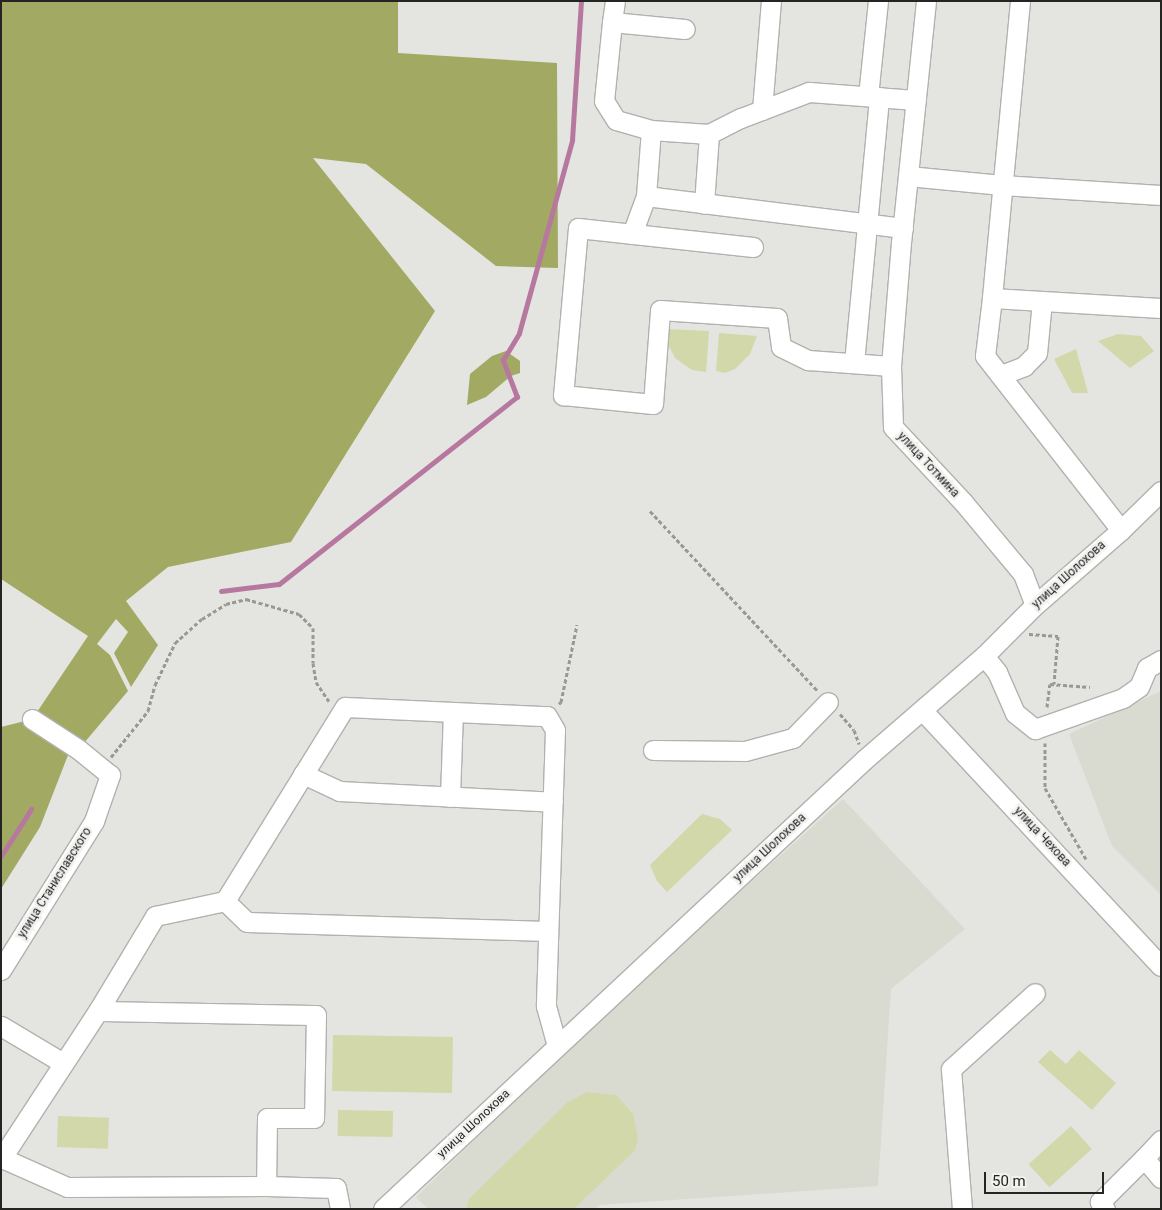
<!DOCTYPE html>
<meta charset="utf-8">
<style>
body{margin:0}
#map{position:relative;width:1162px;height:1210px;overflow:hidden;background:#e4e5e1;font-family:Roboto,sans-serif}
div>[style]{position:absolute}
.built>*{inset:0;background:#d9dbd0}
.green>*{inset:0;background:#d2d8a9;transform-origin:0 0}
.forest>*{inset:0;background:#a2a963}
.stream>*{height:5px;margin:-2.5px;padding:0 2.5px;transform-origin:2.5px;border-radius:2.5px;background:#b778a0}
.path>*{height:3px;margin-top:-1.5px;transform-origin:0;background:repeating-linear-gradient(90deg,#989895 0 4px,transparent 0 6.5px)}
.roads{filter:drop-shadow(1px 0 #b1b2af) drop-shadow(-1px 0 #b1b2af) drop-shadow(0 1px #b1b2af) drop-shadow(0 -1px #b1b2af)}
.minor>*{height:19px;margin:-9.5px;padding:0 9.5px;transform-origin:9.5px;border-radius:9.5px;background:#fff}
span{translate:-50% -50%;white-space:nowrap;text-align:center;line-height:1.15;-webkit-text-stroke:5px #f1f2ef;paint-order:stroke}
.street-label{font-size:12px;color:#242423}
.frame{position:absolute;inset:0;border:2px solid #242423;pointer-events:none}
.scale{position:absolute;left:984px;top:1172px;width:120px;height:22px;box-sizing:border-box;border:2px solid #242423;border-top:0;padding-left:6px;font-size:15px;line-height:18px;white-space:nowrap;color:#242423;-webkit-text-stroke:4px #f1f2ef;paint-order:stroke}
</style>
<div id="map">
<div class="built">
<i style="clip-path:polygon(1161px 691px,1161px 895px,1112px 846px,1069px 734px)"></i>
<i style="clip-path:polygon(843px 799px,965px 929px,891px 989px,878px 1186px,600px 1205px,596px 1209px,428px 1209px,416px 1197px,592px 1025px)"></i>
</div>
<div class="green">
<i style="clip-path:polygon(667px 329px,709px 331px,706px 372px,692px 370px,675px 358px,667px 342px)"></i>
<i style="clip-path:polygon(719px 333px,757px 336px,750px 354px,735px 369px,725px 373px,716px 371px)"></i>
<i style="clip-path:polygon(1118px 334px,1141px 336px,1154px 351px,1130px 368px,1098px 341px)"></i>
<i style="clip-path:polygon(1076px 349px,1088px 393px,1072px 393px,1054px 359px)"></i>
<i style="clip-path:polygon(702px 814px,720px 819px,732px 830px,667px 892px,657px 881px,650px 865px)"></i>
<i style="left:333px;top:1035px;width:120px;height:56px;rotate:1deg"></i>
<i style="clip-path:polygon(1050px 1050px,1066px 1064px,1079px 1050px,1116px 1083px,1092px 1110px,1038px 1062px)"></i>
<i style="clip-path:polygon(587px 1092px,616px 1095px,633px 1114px,638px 1139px,635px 1150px,574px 1209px,466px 1209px,469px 1199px,568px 1102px)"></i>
<i style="left:338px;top:1110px;width:55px;height:26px;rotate:1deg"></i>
<i style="left:58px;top:1116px;width:51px;height:31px;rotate:2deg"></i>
<i style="left:1071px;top:1126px;width:31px;height:57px;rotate:48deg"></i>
</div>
<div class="forest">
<i style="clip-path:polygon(1px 1px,398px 1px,398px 53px,557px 63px,558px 268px,496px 266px,366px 164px,313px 158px,435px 311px,291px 542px,168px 567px,126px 601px,158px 645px,131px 687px,114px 653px,128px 632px,116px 619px,97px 644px,110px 655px,128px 691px,84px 743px,35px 715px,88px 636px,1px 579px)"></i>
<i style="clip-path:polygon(506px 351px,520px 361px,520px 373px,511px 376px,486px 397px,467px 405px,470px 374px,492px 356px)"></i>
<i style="clip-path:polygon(25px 721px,70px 750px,40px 827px,1px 889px,1px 727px)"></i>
</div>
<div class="stream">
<i style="left:221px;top:591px;width:58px;rotate:-6.9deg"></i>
<i style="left:279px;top:584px;width:303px;rotate:-38.2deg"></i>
<i style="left:517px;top:397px;width:40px;rotate:-111deg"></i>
<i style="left:503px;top:360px;width:31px;rotate:-59deg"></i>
<i style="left:519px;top:333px;width:200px;rotate:-74.6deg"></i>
<i style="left:572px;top:140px;width:139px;rotate:-86.3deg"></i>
<i style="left:1px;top:856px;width:56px;rotate:-57.4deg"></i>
</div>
<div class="path">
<i style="left:650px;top:511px;width:245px;rotate:47deg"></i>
<i style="left:1029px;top:634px;width:29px;rotate:4deg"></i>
<i style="left:1058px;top:636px;width:48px;rotate:94.8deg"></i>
<i style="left:559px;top:704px;width:3px;rotate:-45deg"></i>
<i style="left:561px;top:702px;width:79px;rotate:-78.3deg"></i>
<i style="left:1047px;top:707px;width:23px;rotate:-83deg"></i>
<i style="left:1050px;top:684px;width:40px;rotate:4.3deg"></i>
<i style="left:840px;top:714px;width:21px;rotate:49deg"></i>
<i style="left:854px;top:730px;width:15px;rotate:70deg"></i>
<i style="left:1045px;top:743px;width:45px;rotate:90deg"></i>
<i style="left:1045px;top:788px;width:82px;rotate:60deg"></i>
<i style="left:111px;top:757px;width:59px;rotate:-51.2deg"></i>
<i style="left:148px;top:711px;width:27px;rotate:-75deg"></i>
<i style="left:155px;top:685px;width:47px;rotate:-64.5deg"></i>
<i style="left:175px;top:643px;width:36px;rotate:-42deg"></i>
<i style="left:202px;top:619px;width:28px;rotate:-32deg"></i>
<i style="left:226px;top:604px;width:21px;rotate:-14deg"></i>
<i style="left:246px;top:599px;width:55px;rotate:15.8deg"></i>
<i style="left:299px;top:614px;width:20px;rotate:45deg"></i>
<i style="left:313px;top:628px;width:35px;rotate:90deg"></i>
<i style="left:313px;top:663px;width:19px;rotate:81deg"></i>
<i style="left:316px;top:682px;width:23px;rotate:56deg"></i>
</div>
<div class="roads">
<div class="minor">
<i style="left:926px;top:1px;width:242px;rotate:95.9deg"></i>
<i style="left:901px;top:242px;width:124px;rotate:94.6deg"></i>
<i style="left:891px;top:366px;width:61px;rotate:88.1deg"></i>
<i style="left:893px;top:427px;width:103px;rotate:47deg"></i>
<i style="left:963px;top:502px;width:94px;rotate:50.2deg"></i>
<i style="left:1023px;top:574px;width:33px;rotate:69deg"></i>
<i style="left:1020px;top:1px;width:298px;rotate:95.4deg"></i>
<i style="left:992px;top:298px;width:169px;rotate:3.4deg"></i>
<i style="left:612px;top:22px;width:21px;rotate:-82deg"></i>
<i style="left:868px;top:96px;width:96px;rotate:-84deg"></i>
<i style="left:762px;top:110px;width:109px;rotate:-85.3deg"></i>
<i style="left:651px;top:130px;width:36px;rotate:-164deg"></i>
<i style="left:616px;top:120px;width:22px;rotate:-122deg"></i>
<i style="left:604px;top:101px;width:79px;rotate:-84.2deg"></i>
<i style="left:612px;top:22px;width:73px;rotate:5.5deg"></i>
<i style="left:709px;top:134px;width:36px;rotate:-27deg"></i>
<i style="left:741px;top:118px;width:73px;rotate:-20.9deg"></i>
<i style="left:809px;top:92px;width:107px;rotate:4.3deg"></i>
<i style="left:908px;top:176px;width:94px;rotate:5.5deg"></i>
<i style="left:1002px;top:185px;width:159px;rotate:3.6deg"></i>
<i style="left:646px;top:196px;width:259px;rotate:7.1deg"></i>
<i style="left:632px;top:234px;width:40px;rotate:-69.8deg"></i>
<i style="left:646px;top:196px;width:66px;rotate:-85.7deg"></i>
<i style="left:651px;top:130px;width:58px;rotate:3.9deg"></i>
<i style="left:709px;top:134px;width:70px;rotate:94.1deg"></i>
<i style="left:753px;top:247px;width:176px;rotate:-173.8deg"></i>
<i style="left:578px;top:228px;width:168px;rotate:95.1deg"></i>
<i style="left:563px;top:395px;width:90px;rotate:5.7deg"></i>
<i style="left:653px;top:404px;width:94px;rotate:-85.7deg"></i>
<i style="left:660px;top:310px;width:117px;rotate:3.9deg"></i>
<i style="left:777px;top:318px;width:29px;rotate:82deg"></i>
<i style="left:781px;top:347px;width:30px;rotate:26deg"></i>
<i style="left:808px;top:360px;width:83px;rotate:4.1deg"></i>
<i style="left:992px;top:298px;width:58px;rotate:96.9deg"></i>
<i style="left:985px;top:356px;width:221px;rotate:52deg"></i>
<i style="left:854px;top:363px;width:267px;rotate:-84.6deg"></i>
<i style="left:1001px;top:375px;width:25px;rotate:-21deg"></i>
<i style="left:1024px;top:366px;width:18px;rotate:-45deg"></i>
<i style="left:1037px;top:353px;width:52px;rotate:-84.5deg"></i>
<i style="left:984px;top:656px;width:21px;rotate:51deg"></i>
<i style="left:997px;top:672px;width:45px;rotate:66.3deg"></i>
<i style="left:1015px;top:713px;width:26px;rotate:39deg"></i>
<i style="left:1035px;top:729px;width:93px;rotate:-19.4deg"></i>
<i style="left:1123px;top:698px;width:19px;rotate:-35deg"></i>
<i style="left:1139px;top:687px;width:21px;rotate:-67deg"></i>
<i style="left:1147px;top:668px;width:16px;rotate:-30deg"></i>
<i style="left:922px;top:710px;width:350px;rotate:47deg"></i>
<i style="left:653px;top:750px;width:92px;rotate:0.6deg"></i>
<i style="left:745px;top:751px;width:50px;rotate:-15.2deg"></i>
<i style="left:793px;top:738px;width:50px;rotate:-45.8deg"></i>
<i style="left:303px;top:774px;width:40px;rotate:25deg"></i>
<i style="left:339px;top:791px;width:214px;rotate:2.9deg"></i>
<i style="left:450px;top:797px;width:85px;rotate:-88deg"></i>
<i style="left:225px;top:901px;width:30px;rotate:44deg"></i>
<i style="left:247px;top:922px;width:301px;rotate:1.7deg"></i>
<i style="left:1px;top:970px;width:176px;rotate:-58deg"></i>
<i style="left:94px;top:821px;width:49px;rotate:-70.8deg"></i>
<i style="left:110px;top:775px;width:41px;rotate:-140.9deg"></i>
<i style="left:78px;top:749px;width:55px;rotate:-146.9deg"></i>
<i style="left:98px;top:1011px;width:218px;rotate:1.1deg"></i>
<i style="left:316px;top:1015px;width:103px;rotate:91.1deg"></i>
<i style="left:314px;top:1118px;width:47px;rotate:180deg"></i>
<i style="left:267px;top:1118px;width:68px;rotate:90.8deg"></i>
<i style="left:266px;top:1186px;width:70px;rotate:1.6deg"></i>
<i style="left:336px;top:1188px;width:21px;rotate:79deg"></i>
<i style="left:1px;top:1026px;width:72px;rotate:30.8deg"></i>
<i style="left:1161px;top:1140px;width:25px;rotate:133deg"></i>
<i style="left:1144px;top:1158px;width:26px;rotate:50deg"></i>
<i style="left:2px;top:1158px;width:71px;rotate:24deg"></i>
<i style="left:67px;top:1187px;width:199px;rotate:-0.3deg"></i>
<i style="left:1px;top:1159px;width:177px;rotate:-56.8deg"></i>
<i style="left:98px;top:1011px;width:111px;rotate:-59deg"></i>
<i style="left:155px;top:916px;width:72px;rotate:-12.1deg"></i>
<i style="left:225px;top:901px;width:228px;rotate:-58.3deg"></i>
<i style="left:345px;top:707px;width:202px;rotate:2.6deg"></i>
<i style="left:547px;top:716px;width:16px;rotate:60deg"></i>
<i style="left:555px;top:730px;width:276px;rotate:91.9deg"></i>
<i style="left:546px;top:1006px;width:41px;rotate:74.6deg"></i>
<i style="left:383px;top:1209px;width:659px;rotate:-43.03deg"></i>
<i style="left:865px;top:759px;width:157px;rotate:-40.9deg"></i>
<i style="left:984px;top:656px;width:72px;rotate:-45deg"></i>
<i style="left:1035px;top:605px;width:114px;rotate:-41.1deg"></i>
<i style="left:1121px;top:530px;width:56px;rotate:-44.3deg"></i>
<i style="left:962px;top:1209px;width:140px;rotate:-94.5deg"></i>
<i style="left:951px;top:1069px;width:113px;rotate:-42.1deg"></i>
<i style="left:1105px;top:1209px;width:9px;rotate:-126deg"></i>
<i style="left:1100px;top:1202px;width:62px;rotate:-45deg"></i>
</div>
</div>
<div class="street-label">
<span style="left:928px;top:465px;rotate:47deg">улица Тотмина</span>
<span style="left:1069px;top:575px;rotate:-42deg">улица Шолохова</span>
<span style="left:1042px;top:837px;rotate:47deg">улица Чехова</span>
<span style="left:770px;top:848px;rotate:-43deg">улица Шолохова</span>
<span style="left:55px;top:883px;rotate:-58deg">улица Станиславского</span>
<span style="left:474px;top:1124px;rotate:-43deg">улица Шолохова</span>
</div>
<div class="frame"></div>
<div class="scale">50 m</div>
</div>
